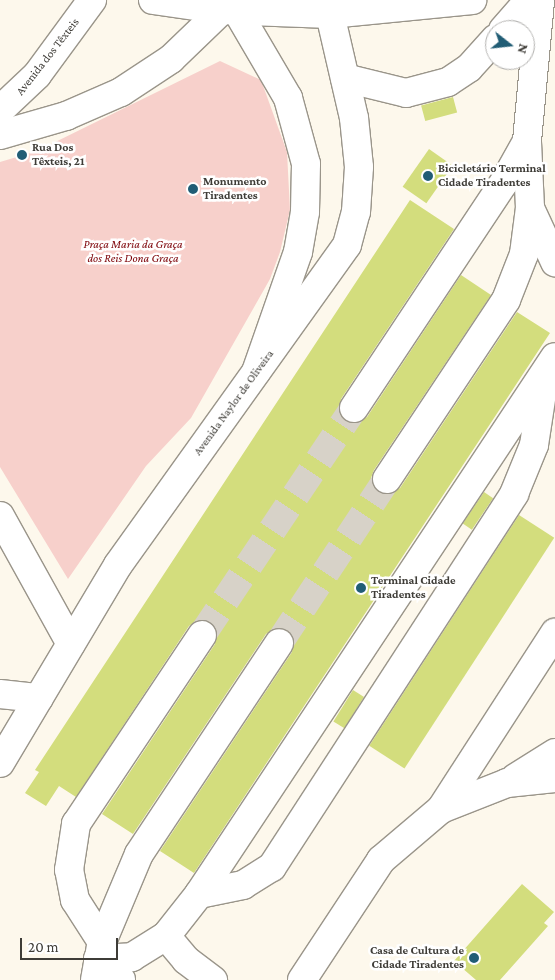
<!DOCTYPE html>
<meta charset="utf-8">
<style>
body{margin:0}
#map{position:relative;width:555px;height:980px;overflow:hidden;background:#fdf8ec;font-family:"Crimson Pro",serif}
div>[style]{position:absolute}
.green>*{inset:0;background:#f7d0cb}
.building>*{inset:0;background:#d3dd7d;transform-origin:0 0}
.minor-tunnel>*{height:28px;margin-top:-14px;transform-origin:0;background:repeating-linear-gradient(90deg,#d7d2c8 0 28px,transparent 0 42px)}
.roads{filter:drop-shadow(1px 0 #9a958a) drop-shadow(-1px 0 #9a958a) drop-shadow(0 1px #9a958a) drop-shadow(0 -1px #9a958a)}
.minor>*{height:28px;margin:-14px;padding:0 14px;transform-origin:14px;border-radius:14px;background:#fff}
.major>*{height:28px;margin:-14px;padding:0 14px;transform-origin:14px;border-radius:14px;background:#fff}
.dots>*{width:14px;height:14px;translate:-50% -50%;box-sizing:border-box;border:2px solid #fff;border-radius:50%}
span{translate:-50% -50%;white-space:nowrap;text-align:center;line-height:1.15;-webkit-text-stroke:5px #fff;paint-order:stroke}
.street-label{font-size:12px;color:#3e3c37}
.poi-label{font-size:12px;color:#3e3c37;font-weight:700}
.left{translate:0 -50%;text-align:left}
.right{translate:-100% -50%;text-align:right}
.park-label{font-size:12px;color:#7c0006;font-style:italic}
.north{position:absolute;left:485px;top:20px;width:50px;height:50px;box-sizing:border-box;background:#fff;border:1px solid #b2b1af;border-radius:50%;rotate:106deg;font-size:14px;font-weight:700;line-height:20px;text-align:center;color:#3e3c37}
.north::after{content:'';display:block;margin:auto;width:18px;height:22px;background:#215d75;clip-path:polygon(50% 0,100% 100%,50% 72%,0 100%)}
.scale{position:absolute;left:20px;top:938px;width:98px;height:22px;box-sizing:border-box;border:2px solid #3e3c37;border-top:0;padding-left:6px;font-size:15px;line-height:18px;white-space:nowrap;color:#3e3c37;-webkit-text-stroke:4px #fff;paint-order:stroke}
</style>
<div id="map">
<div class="green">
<i style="clip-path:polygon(220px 61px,261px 80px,287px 152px,290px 210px,280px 252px,270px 279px,191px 418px,146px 466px,68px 579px,0 467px,0 162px,37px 151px)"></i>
</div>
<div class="building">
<i style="left:453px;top:97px;width:16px;height:33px;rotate:75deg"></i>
<i style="left:429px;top:149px;width:29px;height:46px;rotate:35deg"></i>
<i style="clip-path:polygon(410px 200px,454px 229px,341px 399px,340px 415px,354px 424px,367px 417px,461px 275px,491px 295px,374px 470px,371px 478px,378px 492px,386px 495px,400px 488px,517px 312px,550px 333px,194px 873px,160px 851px,292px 652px,293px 637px,287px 630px,273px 629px,266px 634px,133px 834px,102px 814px,215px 644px,216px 629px,210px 622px,196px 621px,189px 626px,76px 797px,59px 786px,46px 806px,25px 793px,39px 772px,35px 770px)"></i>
<i style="left:484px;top:492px;width:11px;height:38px;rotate:34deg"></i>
<i style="left:519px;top:515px;width:42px;height:275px;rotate:33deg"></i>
<i style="left:353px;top:690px;width:13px;height:37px;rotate:32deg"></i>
<i style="clip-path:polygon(522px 884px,554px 912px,544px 923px,548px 926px,500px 980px,476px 980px,454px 961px)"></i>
</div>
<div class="minor-tunnel">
<i style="left:202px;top:635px;width:273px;rotate:-56.2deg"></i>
<i style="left:279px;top:643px;width:196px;rotate:-56.6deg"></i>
</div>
<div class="roads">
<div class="minor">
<i style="left:530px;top:208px;width:60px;rotate:65.2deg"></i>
<i style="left:354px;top:408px;width:269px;rotate:-56.4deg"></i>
<i style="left:503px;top:184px;width:49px;rotate:-60.8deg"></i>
<i style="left:387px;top:479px;width:215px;rotate:-56.4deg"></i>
<i style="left:506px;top:300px;width:49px;rotate:-68.6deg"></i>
<i style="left:524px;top:254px;width:46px;rotate:-82.6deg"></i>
<i style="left:530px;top:208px;width:67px;rotate:-92.6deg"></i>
<i style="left:527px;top:141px;width:142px;rotate:-84.7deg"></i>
<i style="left:0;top:516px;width:146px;rotate:61deg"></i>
<i style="left:0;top:694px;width:39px;rotate:6deg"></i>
<i style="left:0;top:763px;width:230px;rotate:-59.2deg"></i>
<i style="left:118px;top:565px;width:393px;rotate:-54.4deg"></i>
<i style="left:347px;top:245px;width:34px;rotate:-75deg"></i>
<i style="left:356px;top:212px;width:45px;rotate:-86.2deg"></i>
<i style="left:359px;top:167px;width:49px;rotate:-95.8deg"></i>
<i style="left:354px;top:118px;width:107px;rotate:-103deg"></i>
<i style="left:515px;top:778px;width:47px;rotate:-32deg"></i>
<i style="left:441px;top:809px;width:71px;rotate:-21.5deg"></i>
<i style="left:507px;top:783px;width:48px;rotate:-5.9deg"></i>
<i style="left:199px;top:894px;width:45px;rotate:-11.6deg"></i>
<i style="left:243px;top:885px;width:34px;rotate:-32deg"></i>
<i style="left:272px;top:867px;width:445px;rotate:-57deg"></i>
<i style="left:514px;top:494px;width:53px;rotate:-67.8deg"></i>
<i style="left:534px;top:445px;width:66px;rotate:-81.3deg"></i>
<i style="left:166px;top:936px;width:31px;rotate:50deg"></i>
<i style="left:186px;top:960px;width:34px;rotate:37deg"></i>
<i style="left:102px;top:942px;width:50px;rotate:-122.7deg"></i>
<i style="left:75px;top:900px;width:31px;rotate:-101deg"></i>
<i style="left:69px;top:870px;width:47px;rotate:-81.3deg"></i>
<i style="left:76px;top:824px;width:227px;rotate:-56.3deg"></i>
<i style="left:98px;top:959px;width:34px;rotate:-3deg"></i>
<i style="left:132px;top:957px;width:40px;rotate:-32deg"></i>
<i style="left:166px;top:936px;width:53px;rotate:-51.8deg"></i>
<i style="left:199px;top:894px;width:644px;rotate:-56.46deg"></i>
<i style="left:98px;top:959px;width:31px;rotate:42deg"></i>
<i style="left:95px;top:980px;width:39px;rotate:-80deg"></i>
<i style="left:102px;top:942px;width:95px;rotate:-67.2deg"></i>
<i style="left:139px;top:854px;width:253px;rotate:-56.4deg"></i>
<i style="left:302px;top:980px;width:144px;rotate:-56.6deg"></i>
<i style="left:381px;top:860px;width:79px;rotate:-40.4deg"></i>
<i style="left:441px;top:809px;width:210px;rotate:-57.1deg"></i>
</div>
<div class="major">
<i style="left:153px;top:0;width:70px;rotate:8.2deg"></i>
<i style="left:222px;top:10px;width:108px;rotate:2.1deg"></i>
<i style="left:330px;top:14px;width:143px;rotate:-5.6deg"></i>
<i style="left:237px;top:11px;width:101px;rotate:59.6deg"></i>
<i style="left:288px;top:98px;width:68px;rotate:74.7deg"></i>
<i style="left:306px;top:164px;width:48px;rotate:91.2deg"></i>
<i style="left:305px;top:212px;width:41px;rotate:99.9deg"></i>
<i style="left:298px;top:252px;width:127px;rotate:109.3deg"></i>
<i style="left:503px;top:30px;width:40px;rotate:-49deg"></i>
<i style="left:345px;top:78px;width:63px;rotate:13.8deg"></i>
<i style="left:406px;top:93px;width:43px;rotate:-14.7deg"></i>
<i style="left:448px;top:82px;width:25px;rotate:-34deg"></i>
<i style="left:469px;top:68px;width:39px;rotate:-48deg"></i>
<i style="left:0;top:110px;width:51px;rotate:-43.4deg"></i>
<i style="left:37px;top:75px;width:93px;rotate:-53.7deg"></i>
<i style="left:0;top:135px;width:69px;rotate:-16.1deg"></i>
<i style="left:66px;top:116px;width:60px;rotate:-23.6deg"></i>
<i style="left:121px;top:92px;width:60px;rotate:-33.4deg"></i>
<i style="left:171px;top:59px;width:71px;rotate:-43.9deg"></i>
</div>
</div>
<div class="dots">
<i style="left:22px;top:155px;background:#215d75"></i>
<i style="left:428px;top:176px;background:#215d75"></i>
<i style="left:193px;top:189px;background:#215d75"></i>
<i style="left:361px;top:588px;background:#215d75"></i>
<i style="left:474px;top:958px;background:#215d75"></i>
</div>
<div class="street-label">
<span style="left:48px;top:57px;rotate:-52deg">Avenida dos Têxteis</span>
<span style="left:234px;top:403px;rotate:-54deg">Avenida Naylor de Oliveira</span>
</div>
<div class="poi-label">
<span class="left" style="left:32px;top:155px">Rua Dos<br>Têxteis, 21</span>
<span class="left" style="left:438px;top:176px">Bicicletário Terminal<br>Cidade Tiradentes</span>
<span class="left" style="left:203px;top:189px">Monumento<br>Tiradentes</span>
<span class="left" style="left:371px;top:588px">Terminal Cidade<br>Tiradentes</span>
<span class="right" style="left:464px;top:958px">Casa de Cultura de<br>Cidade Tiradentes</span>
</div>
<div class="park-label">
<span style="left:133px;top:252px">Praça Maria da Graça<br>dos Reis Dona Graça</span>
</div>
<div class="north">N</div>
<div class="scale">20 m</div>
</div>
